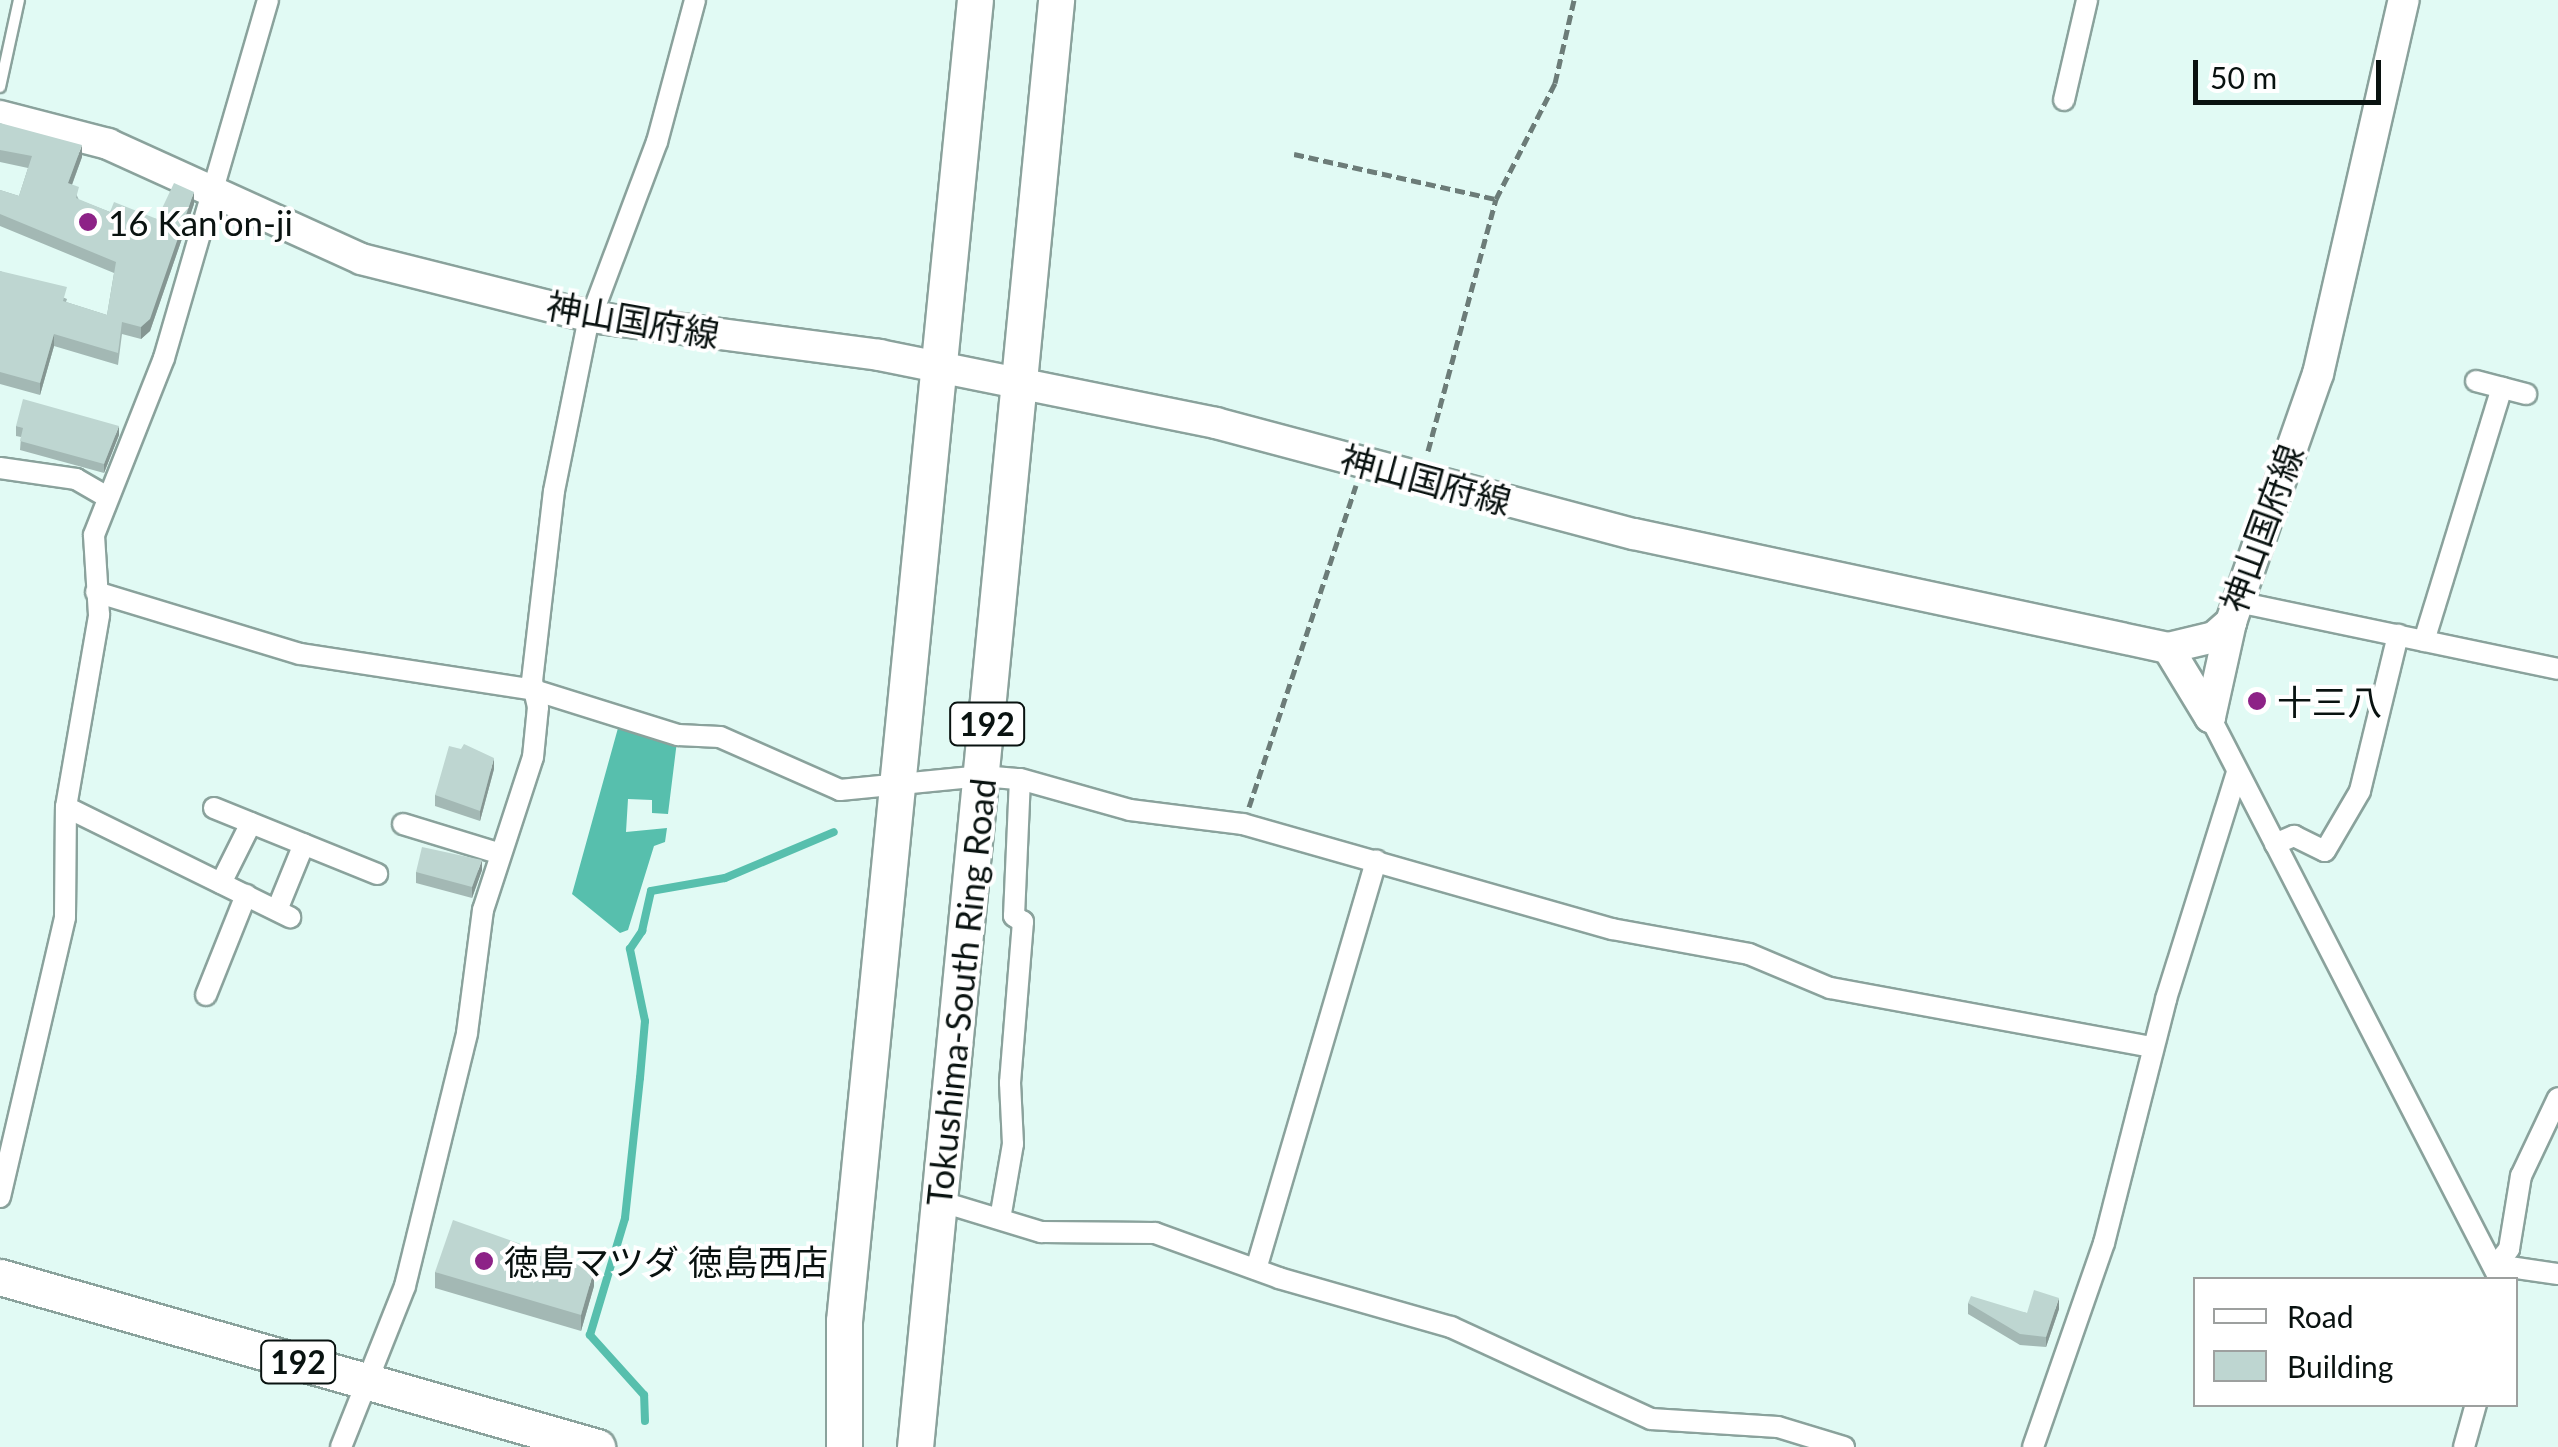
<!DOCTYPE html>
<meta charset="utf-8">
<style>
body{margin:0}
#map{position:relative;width:2558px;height:1447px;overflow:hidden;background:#e1faf4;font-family:Lato,"Noto Sans JP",sans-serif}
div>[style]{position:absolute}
.water>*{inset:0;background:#57bfad}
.stream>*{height:8px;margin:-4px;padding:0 4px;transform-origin:4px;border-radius:4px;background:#57bfad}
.path>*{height:5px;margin-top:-2.5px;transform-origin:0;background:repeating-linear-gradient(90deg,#6c7c78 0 10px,transparent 0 15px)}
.roads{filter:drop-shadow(2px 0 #8aa29c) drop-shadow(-2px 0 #8aa29c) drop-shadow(0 2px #8aa29c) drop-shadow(0 -2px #8aa29c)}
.service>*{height:10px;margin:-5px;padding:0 5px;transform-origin:5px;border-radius:5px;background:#fff}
.minor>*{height:20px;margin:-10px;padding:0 10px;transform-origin:10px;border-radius:10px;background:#fff}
.secondary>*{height:30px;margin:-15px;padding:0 15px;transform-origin:15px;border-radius:15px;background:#fff}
.trunk>*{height:35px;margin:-17.5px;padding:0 17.5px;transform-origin:17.5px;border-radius:17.5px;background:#fff}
.wall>*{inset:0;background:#a3b8b4}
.shaded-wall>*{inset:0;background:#859692}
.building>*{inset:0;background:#bed6d1}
.dots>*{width:28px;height:28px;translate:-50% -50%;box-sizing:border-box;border:5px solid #fff;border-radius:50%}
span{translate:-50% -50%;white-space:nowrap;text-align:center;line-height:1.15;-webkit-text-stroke:8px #fff;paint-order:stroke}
.shield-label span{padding:2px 8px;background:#fff;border:2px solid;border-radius:8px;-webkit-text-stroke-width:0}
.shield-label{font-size:32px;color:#091210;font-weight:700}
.poi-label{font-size:35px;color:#091210}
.left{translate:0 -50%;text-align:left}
.street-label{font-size:35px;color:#091210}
.legend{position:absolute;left:2193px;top:1277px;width:325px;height:130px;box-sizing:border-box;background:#fff;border:2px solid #9da09f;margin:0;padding:12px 18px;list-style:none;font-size:30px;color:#091210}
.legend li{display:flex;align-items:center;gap:20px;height:50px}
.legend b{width:50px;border:2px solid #9da09f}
.scale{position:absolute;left:2193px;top:60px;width:188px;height:45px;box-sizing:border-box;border:5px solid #091210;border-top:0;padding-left:12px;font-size:30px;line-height:35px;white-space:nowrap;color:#091210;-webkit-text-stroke:8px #fff;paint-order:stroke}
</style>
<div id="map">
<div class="water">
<i style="clip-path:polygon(618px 728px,677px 741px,668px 814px,652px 813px,652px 800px,628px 799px,626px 832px,667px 828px,665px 842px,654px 846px,628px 930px,620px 933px,572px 894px)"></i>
</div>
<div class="stream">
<i style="left:645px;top:1421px;width:26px;rotate:-92deg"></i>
<i style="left:644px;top:1395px;width:81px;rotate:-132deg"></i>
<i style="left:590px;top:1335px;width:122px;rotate:-73.3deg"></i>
<i style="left:625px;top:1218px;width:141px;rotate:-83.9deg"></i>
<i style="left:640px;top:1078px;width:57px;rotate:-85deg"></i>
<i style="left:645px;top:1021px;width:74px;rotate:-101.8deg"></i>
<i style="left:630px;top:949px;width:22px;rotate:-56deg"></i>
<i style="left:642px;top:931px;width:41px;rotate:-77.3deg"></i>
<i style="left:651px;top:891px;width:75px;rotate:-10deg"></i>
<i style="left:725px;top:878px;width:118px;rotate:-22.9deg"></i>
</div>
<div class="path">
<i style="left:1294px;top:154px;width:207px;rotate:12.6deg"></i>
<i style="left:1428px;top:451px;width:261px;rotate:-74.9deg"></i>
<i style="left:1496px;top:199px;width:130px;rotate:-63deg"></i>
<i style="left:1555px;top:83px;width:85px;rotate:-77.1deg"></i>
<i style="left:1249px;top:807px;width:339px;rotate:-71.6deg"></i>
</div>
<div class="roads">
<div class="service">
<i style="left:0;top:87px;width:89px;rotate:-77.7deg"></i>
</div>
<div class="minor">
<i style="left:2064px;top:100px;width:103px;rotate:-77deg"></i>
<i style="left:2476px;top:381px;width:52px;rotate:14.6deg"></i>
<i style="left:0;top:468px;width:77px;rotate:8.2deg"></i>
<i style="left:76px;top:479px;width:34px;rotate:30deg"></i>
<i style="left:96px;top:592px;width:213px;rotate:16.9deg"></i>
<i style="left:300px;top:654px;width:237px;rotate:8.7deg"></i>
<i style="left:534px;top:690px;width:151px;rotate:17.4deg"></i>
<i style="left:678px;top:735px;width:42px;rotate:2.7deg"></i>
<i style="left:720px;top:737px;width:131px;rotate:23.8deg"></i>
<i style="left:840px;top:790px;width:143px;rotate:-5.6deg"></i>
<i style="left:982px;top:776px;width:38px;rotate:5deg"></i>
<i style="left:1020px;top:779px;width:114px;rotate:15.7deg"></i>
<i style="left:1130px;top:810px;width:114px;rotate:7.1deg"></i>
<i style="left:1243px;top:824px;width:384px;rotate:15.9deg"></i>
<i style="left:1612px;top:929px;width:139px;rotate:10.3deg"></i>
<i style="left:1749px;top:954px;width:88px;rotate:22.8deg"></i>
<i style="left:1830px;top:988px;width:328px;rotate:10.4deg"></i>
<i style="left:2238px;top:602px;width:327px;rotate:11.8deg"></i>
<i style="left:2424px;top:641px;width:265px;rotate:-72.9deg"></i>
<i style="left:2210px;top:717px;width:633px;rotate:62.75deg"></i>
<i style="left:66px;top:807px;width:250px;rotate:26.2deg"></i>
<i style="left:214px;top:808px;width:176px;rotate:22deg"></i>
<i style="left:403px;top:824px;width:102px;rotate:17deg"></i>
<i style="left:2275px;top:844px;width:21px;rotate:-23deg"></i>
<i style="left:2294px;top:836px;width:34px;rotate:26deg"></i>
<i style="left:2325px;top:851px;width:69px;rotate:-59.7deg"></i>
<i style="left:2360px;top:791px;width:161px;rotate:-76.3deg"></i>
<i style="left:221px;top:883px;width:67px;rotate:-63.4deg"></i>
<i style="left:277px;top:910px;width:71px;rotate:-67.8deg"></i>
<i style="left:206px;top:995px;width:108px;rotate:-68.2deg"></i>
<i style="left:0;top:1197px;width:287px;rotate:-76.9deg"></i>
<i style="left:65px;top:917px;width:110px;rotate:-89.5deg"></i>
<i style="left:66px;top:807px;width:195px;rotate:-80.2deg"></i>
<i style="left:99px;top:615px;width:80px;rotate:-93.6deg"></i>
<i style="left:94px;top:535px;width:190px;rotate:-68.4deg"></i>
<i style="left:164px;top:358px;width:373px;rotate:-73.8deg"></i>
<i style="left:939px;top:1201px;width:107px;rotate:16.9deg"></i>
<i style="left:1041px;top:1232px;width:114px;rotate:0.5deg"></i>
<i style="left:1155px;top:1233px;width:132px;rotate:19.9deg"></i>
<i style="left:1279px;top:1278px;width:179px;rotate:15.9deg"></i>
<i style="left:1451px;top:1327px;width:220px;rotate:24.7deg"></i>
<i style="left:1651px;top:1419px;width:127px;rotate:3.6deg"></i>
<i style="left:1778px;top:1427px;width:69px;rotate:16.9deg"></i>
<i style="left:1000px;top:1219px;width:76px;rotate:-80.2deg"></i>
<i style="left:1013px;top:1144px;width:61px;rotate:-92.8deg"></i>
<i style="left:1010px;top:1083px;width:162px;rotate:-85.4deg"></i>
<i style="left:1023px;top:922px;width:11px;rotate:-146deg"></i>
<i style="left:1014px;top:916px;width:137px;rotate:-87.5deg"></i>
<i style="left:2496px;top:1265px;width:21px;rotate:-51deg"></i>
<i style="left:2509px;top:1249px;width:74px;rotate:-80.7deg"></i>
<i style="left:2521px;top:1176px;width:86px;rotate:-64.6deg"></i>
<i style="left:2496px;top:1265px;width:63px;rotate:8.3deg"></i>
<i style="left:1256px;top:1269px;width:426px;rotate:-73.6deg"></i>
<i style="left:341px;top:1447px;width:173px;rotate:-68.3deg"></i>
<i style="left:405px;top:1286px;width:260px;rotate:-76.2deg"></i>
<i style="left:467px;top:1033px;width:124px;rotate:-82.6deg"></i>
<i style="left:483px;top:910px;width:161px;rotate:-71.9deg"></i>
<i style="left:533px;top:757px;width:50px;rotate:-84.3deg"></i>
<i style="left:538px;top:707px;width:27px;rotate:-103deg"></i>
<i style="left:532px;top:681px;width:191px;rotate:-83.4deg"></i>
<i style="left:554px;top:491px;width:166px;rotate:-78.6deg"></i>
<i style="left:587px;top:328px;width:199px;rotate:-69.4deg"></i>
<i style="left:657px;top:142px;width:147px;rotate:-75deg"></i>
<i style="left:2033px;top:1447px;width:216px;rotate:-70.8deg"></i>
<i style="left:2104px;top:1243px;width:252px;rotate:-75.7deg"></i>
<i style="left:2166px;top:999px;width:238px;rotate:-72.6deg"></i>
<i style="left:2464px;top:1447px;width:45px;rotate:-74.4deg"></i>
</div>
<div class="secondary">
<i style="left:0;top:116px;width:112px;rotate:14.5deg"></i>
<i style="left:108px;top:144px;width:278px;rotate:24.4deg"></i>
<i style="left:361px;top:259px;width:238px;rotate:14.1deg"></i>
<i style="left:592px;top:317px;width:290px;rotate:7.5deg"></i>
<i style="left:879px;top:355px;width:344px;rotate:11.4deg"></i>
<i style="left:1216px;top:423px;width:432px;rotate:14.9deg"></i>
<i style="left:1634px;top:534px;width:546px;rotate:12.05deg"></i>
<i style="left:2168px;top:648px;width:47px;rotate:-13.4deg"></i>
<i style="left:2214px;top:637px;width:23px;rotate:-41deg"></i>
<i style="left:2231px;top:622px;width:21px;rotate:-71deg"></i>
<i style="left:2238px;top:602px;width:242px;rotate:-70.7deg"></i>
<i style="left:2318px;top:374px;width:384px;rotate:-77.1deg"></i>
<i style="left:2168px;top:648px;width:81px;rotate:58.7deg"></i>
<i style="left:2210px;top:717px;width:97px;rotate:-77.5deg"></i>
</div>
<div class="trunk">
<i style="left:0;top:1277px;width:621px;rotate:15.89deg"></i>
<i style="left:844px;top:1447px;width:126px;rotate:-90deg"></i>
<i style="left:844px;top:1321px;width:1327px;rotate:-84.34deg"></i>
<i style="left:915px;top:1447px;width:1454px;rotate:-84.43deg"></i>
</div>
</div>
<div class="wall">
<i style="clip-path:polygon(0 123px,82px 157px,72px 185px,79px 200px,110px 212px,157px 219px,194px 204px,150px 331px,141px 339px,122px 334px,118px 365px,54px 346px,40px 395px,0 384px,0 271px,67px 299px,66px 302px,107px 315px,114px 273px,0 226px,0 190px,19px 196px,28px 168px,0 162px)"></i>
<i style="clip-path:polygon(16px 426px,119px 435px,104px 473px,20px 450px,21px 437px,16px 436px)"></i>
<i style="clip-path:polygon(494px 769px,480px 821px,435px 806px,435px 795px)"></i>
<i style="clip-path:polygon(482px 870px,472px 898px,416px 883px,416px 872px)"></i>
<i style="clip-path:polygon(435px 1272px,594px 1286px,581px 1331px,435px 1288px)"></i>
<i style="clip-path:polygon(1968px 1303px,2027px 1313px,2059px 1309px,2046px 1347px,2020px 1345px,1968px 1314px)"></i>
</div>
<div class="shaded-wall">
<i style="clip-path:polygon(82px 145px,82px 157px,68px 195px,68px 183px)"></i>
<i style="clip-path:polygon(194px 192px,194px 204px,150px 331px,141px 339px,141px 327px)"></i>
<i style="clip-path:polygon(54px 334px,54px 346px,40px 395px,40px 383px)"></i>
<i style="clip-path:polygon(119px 426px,119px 435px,104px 473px,104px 464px)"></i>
<i style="clip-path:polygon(494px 758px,494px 769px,480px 821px,480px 811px)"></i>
<i style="clip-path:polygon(482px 860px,482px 870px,472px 898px,472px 887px)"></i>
<i style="clip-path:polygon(594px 1270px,594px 1286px,581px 1331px,581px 1315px)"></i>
<i style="clip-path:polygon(2059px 1298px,2059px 1309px,2046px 1347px,2046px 1337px)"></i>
</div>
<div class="building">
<i style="clip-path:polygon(0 123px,82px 145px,68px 183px,79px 187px,76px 198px,110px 212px,114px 202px,157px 219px,174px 183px,194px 192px,150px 319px,141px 327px,122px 322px,118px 353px,54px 334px,40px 383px,0 372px,0 271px,67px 287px,63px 301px,107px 315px,116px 262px,0 214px,0 190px,19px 196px,32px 156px,0 150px)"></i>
<i style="clip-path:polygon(23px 399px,119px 426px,104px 464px,20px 441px,23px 428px,16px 426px)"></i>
<i style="clip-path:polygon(464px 744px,494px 758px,480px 811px,435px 795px,449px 746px,461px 749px)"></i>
<i style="clip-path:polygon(422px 847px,482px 860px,472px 887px,416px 872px)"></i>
<i style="clip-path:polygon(453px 1220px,594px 1270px,581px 1315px,435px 1272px)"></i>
<i style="clip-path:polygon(2034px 1290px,2059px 1298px,2046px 1337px,2020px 1334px,1968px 1303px,1971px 1296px,2027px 1313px)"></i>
</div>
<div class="dots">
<i style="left:88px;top:222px;background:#8d2287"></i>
<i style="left:2257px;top:701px;background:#8d2287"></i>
<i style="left:484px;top:1261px;background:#8d2287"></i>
</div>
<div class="shield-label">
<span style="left:987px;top:724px">192</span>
<span style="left:298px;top:1362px">192</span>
</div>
<div class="poi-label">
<span class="left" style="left:108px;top:222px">16 Kan'on-ji</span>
<span class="left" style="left:2277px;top:701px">十三八</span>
<span class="left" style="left:504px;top:1261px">徳島マツダ 徳島西店</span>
</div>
<div class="street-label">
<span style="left:633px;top:319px;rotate:10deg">神山国府線</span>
<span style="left:1426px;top:479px;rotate:15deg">神山国府線</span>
<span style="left:2261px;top:528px;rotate:-70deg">神山国府線</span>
<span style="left:960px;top:992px;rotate:-84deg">Tokushima-South Ring Road</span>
</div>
<ul class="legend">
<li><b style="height:12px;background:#fff"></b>Road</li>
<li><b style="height:28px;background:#bed6d1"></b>Building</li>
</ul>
<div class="scale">50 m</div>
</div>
